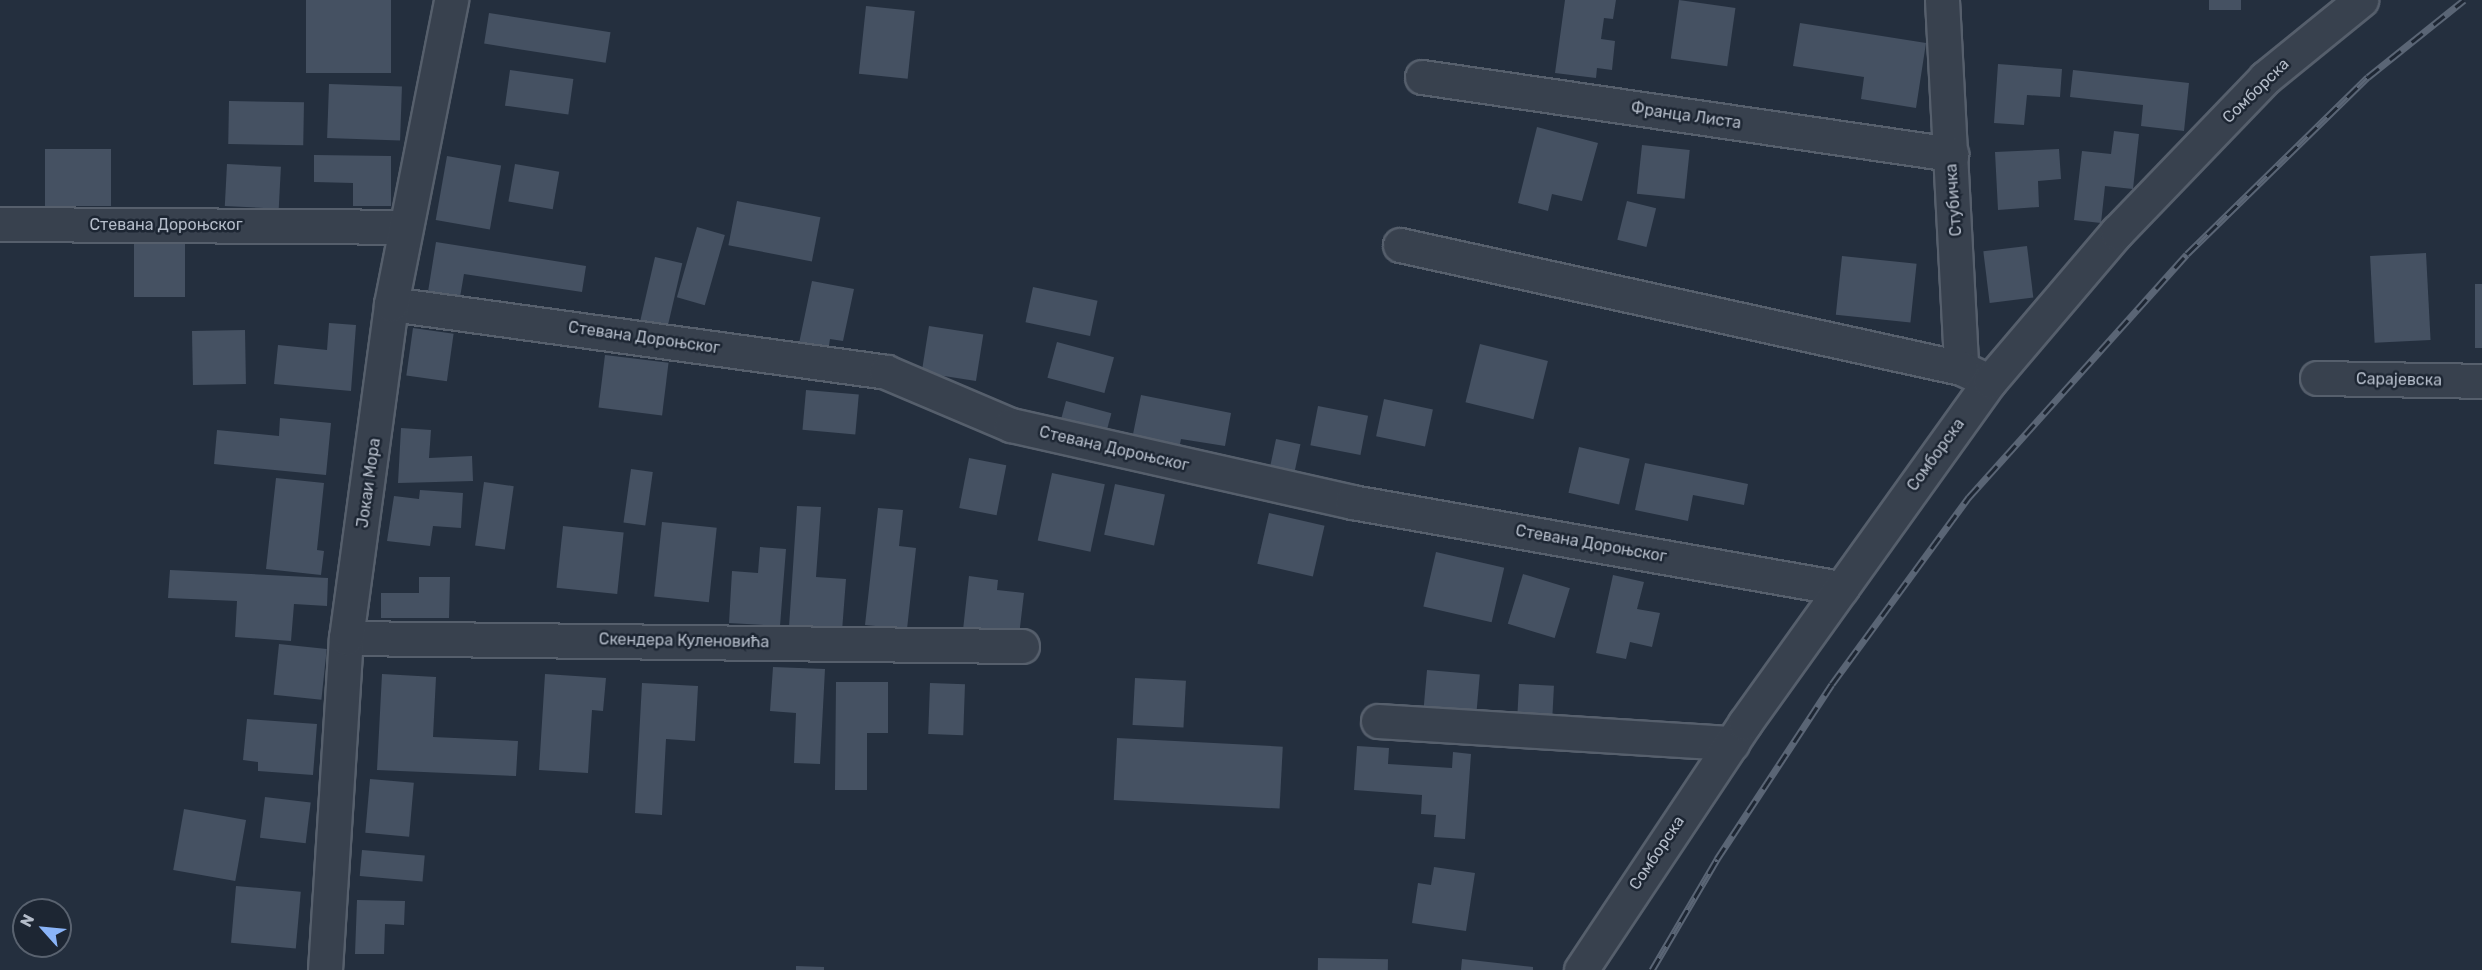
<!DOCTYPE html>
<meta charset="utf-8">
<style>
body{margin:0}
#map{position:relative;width:2482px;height:970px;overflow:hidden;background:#242f3e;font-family:Rubik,sans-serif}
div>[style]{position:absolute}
.building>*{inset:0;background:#455162;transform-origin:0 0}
.roads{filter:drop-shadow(2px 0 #565f6c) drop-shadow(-2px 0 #565f6c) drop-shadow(0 2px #565f6c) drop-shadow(0 -2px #565f6c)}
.street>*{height:33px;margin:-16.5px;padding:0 16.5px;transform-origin:16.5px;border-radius:16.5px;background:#38414e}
.rail>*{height:7px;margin-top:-3.5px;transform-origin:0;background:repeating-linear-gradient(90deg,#1d2633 0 14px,#5a6575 0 28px);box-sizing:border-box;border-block:2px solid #5a6575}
span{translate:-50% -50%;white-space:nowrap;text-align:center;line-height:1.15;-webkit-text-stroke:5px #1d2633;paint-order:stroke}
.street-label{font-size:16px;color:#b4bcc9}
.north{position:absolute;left:12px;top:898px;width:60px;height:60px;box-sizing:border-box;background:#1d2633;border:2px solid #59626f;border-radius:50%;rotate:297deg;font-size:16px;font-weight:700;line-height:24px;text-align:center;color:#b4bcc9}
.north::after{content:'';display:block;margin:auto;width:21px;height:27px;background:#8ab4f8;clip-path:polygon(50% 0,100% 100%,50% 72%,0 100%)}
</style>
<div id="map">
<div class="building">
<i style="left:306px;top:0;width:85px;height:73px"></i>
<i style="clip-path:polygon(1565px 0,1616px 0,1613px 19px,1604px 18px,1601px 39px,1615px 41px,1612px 70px,1597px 68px,1596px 78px,1555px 73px)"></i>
<i style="left:1679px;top:0;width:57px;height:59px;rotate:8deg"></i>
<i style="left:2209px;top:0;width:32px;height:10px"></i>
<i style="left:866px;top:6px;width:49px;height:68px;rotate:6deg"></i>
<i style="left:489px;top:13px;width:123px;height:31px;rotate:9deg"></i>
<i style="clip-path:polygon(1800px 23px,1926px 43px,1916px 108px,1861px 99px,1864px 77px,1793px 66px)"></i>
<i style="clip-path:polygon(1998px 64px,2062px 69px,2060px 97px,2027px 95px,2024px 125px,1994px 123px)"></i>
<i style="left:510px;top:70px;width:64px;height:36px;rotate:8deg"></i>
<i style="clip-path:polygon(2073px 70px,2189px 83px,2184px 131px,2141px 126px,2143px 105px,2070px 97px)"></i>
<i style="left:329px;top:84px;width:73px;height:54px;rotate:2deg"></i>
<i style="left:229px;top:101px;width:75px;height:43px;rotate:1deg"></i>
<i style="clip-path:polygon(1537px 127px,1598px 143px,1582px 201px,1552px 194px,1548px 211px,1518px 203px)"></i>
<i style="clip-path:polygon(2114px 131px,2139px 134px,2133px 189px,2105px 186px,2101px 223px,2074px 220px,2082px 151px,2111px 154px)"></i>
<i style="left:1642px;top:145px;width:48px;height:49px;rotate:6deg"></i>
<i style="left:45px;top:149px;width:66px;height:57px"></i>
<i style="clip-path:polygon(2059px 149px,2061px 179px,2038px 181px,2039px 207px,1998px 210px,1995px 152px)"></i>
<i style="clip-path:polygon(314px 155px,391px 156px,391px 206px,353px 206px,353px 183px,314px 182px)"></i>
<i style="left:447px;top:156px;width:55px;height:65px;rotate:10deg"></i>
<i style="left:227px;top:164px;width:54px;height:42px;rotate:3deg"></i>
<i style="left:515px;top:164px;width:45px;height:38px;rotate:10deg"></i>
<i style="left:737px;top:201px;width:85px;height:45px;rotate:11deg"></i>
<i style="left:1627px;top:201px;width:30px;height:40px;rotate:14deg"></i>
<i style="left:697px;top:227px;width:29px;height:73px;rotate:16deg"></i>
<i style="clip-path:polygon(436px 242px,586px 266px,582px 292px,464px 274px,459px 303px,427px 298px)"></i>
<i style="left:134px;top:243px;width:51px;height:54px"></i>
<i style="left:2027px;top:246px;width:52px;height:44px;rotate:83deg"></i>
<i style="left:2426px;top:253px;width:87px;height:56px;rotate:87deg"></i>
<i style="left:1842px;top:256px;width:75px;height:59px;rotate:6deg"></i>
<i style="left:655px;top:257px;width:28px;height:66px;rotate:13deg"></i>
<i style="clip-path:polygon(812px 281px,854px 289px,843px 341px,830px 339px,827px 358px,797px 353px)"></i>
<i style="left:2475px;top:284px;width:7px;height:64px"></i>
<i style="left:1033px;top:287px;width:66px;height:36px;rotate:12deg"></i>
<i style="clip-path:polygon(329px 323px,356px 325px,351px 391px,274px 384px,278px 345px,327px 350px)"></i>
<i style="left:929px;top:326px;width:55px;height:47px;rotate:9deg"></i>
<i style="left:413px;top:328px;width:41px;height:48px;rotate:8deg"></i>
<i style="left:245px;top:330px;width:54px;height:53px;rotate:89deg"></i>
<i style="left:1057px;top:342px;width:59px;height:37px;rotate:15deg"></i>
<i style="left:1480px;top:344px;width:70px;height:60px;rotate:14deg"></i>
<i style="left:605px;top:355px;width:64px;height:53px;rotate:7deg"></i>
<i style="left:806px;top:390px;width:53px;height:40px;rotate:5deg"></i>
<i style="clip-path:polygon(1141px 395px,1231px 413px,1225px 446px,1181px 439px,1178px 454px,1131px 444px)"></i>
<i style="left:1384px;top:399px;width:50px;height:38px;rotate:12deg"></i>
<i style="left:1066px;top:401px;width:47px;height:28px;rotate:15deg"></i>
<i style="left:1318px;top:406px;width:51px;height:40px;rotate:11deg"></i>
<i style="clip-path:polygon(280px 418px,331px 423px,326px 475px,214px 464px,217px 430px,279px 436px)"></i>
<i style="clip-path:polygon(401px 428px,431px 430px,429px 458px,472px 456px,473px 481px,398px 483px)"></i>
<i style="left:1276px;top:439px;width:25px;height:33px;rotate:12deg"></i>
<i style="left:1579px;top:447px;width:52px;height:47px;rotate:13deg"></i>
<i style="left:969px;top:458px;width:38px;height:51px;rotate:11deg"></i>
<i style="clip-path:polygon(1645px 463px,1748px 484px,1744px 505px,1693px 495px,1688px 521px,1635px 510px)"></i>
<i style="left:631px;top:469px;width:22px;height:54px;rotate:8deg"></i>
<i style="left:1052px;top:473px;width:54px;height:69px;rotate:12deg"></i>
<i style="clip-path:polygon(276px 478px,324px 483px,317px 550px,324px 551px,321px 575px,266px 569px)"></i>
<i style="left:484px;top:482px;width:30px;height:64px;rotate:8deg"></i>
<i style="left:1115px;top:484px;width:51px;height:52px;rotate:12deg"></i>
<i style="clip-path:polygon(420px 490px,463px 493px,461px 528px,433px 526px,430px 546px,387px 541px,394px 496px,419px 499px)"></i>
<i style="clip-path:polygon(797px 506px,821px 507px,816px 577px,846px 579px,842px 631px,789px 627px)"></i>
<i style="clip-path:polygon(878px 508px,903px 510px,899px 546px,916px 548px,907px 629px,865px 625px)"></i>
<i style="left:1269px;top:513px;width:57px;height:52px;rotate:13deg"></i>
<i style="left:662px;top:522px;width:55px;height:75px;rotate:6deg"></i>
<i style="left:563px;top:526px;width:61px;height:62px;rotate:6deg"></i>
<i style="clip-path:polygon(760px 547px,786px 549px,780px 626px,729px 623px,732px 571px,758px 573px)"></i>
<i style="left:1436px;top:552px;width:70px;height:56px;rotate:13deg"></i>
<i style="clip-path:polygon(170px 570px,328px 578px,327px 606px,294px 604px,291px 641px,235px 637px,237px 601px,168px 598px)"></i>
<i style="left:1523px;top:574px;width:49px;height:52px;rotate:17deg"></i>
<i style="clip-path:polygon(1613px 575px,1644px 582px,1637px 609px,1660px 613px,1652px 647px,1630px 642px,1626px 659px,1596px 653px)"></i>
<i style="clip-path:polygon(969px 576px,998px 580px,997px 590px,1024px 593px,1019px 636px,963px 630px)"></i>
<i style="clip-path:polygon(419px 577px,450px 577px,449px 618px,381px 618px,381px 593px,419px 593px)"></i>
<i style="left:279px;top:644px;width:48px;height:51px;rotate:6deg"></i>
<i style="clip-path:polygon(773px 667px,825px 669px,820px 764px,794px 763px,796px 713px,770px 711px)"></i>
<i style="left:1427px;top:670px;width:53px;height:45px;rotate:5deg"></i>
<i style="clip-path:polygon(382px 674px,436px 677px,433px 737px,518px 741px,516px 776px,377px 770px)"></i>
<i style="clip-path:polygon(545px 674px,606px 678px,603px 711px,592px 710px,588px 773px,539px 770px)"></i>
<i style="left:1135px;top:678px;width:51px;height:47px;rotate:3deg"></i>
<i style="clip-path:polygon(836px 682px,888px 682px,888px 733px,867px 733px,867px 790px,835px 790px)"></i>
<i style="clip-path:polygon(642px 683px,698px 686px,695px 741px,666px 739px,662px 815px,635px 813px)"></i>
<i style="left:930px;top:683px;width:35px;height:51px;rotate:2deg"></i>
<i style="left:1519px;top:684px;width:35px;height:42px;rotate:3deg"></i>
<i style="clip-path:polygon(247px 719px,317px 724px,313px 775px,258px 771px,258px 762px,243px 760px)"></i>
<i style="left:1117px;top:738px;width:166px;height:62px;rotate:3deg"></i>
<i style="clip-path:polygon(1357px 746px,1389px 748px,1388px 764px,1452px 768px,1453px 752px,1471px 754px,1465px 839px,1434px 837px,1436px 815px,1421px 814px,1422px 795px,1354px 790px)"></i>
<i style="left:370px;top:779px;width:44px;height:54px;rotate:5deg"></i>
<i style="left:265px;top:797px;width:46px;height:41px;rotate:7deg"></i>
<i style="left:184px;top:809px;width:63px;height:62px;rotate:10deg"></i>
<i style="left:362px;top:850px;width:63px;height:26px;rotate:5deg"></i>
<i style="clip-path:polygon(1434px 867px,1475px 873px,1466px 931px,1412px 923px,1418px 883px,1431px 885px)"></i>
<i style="left:236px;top:886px;width:65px;height:57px;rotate:5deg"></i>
<i style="clip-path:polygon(357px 900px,405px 901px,404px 925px,385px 924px,384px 954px,355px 954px)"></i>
<i style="left:1318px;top:958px;width:70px;height:12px;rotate:1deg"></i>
<i style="clip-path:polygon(1462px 959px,1533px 967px,1533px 970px,1461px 970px)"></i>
<i style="clip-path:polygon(796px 966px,824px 967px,824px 970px,796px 970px)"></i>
</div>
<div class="roads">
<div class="street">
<i style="left:1942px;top:0;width:368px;rotate:87deg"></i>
<i style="left:1961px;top:368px;width:21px;rotate:25deg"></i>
<i style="left:1422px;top:77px;width:535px;rotate:8.28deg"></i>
<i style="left:0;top:224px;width:405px;rotate:0.4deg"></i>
<i style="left:1400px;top:245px;width:574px;rotate:12.37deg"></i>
<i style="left:391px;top:304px;width:500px;rotate:7.8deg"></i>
<i style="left:886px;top:372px;width:136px;rotate:23deg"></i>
<i style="left:1011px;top:425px;width:350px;rotate:12.7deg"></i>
<i style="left:1352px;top:502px;width:497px;rotate:10deg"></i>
<i style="left:2317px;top:378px;width:165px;rotate:1deg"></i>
<i style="left:346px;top:638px;width:676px;rotate:0.68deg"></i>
<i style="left:1378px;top:721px;width:355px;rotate:3.6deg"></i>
<i style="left:325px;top:970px;width:333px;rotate:-86.4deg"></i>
<i style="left:346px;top:638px;width:337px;rotate:-82.3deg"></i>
<i style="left:391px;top:304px;width:310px;rotate:-78.8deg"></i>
<i style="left:1581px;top:970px;width:296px;rotate:-56.4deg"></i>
<i style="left:1745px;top:723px;width:421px;rotate:-54.4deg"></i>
<i style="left:1990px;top:381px;width:196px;rotate:-49.6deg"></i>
<i style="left:2117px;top:232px;width:214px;rotate:-46.1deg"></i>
<i style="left:2265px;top:78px;width:124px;rotate:-39.1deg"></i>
</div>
</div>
<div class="rail">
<i style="left:1652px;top:970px;width:129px;rotate:-59.6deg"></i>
<i style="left:1717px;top:859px;width:209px;rotate:-56.7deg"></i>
<i style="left:1832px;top:684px;width:232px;rotate:-53.8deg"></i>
<i style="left:1969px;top:497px;width:326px;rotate:-48.1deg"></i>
<i style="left:2187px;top:254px;width:253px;rotate:-44.4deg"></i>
<i style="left:2368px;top:77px;width:123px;rotate:-38.7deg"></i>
</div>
<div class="street-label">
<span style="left:2256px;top:91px;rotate:-44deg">Сомборска</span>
<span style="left:1686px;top:116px;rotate:8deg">Франца Листа</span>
<span style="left:1954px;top:200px;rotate:-94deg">Стубичка</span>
<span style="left:166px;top:225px">Стевана Дороњског</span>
<span style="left:644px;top:338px;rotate:8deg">Стевана Дороњског</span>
<span style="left:2399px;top:380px;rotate:1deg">Сарајевска</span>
<span style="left:1114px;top:449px;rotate:13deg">Стевана Дороњског</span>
<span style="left:1936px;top:455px;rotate:-54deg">Сомборска</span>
<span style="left:369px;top:483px;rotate:-82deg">Јокаи Мора</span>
<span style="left:1591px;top:544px;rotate:10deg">Стевана Дороњског</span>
<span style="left:684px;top:641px;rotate:1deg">Скендера Куленовића</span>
<span style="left:1657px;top:853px;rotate:-56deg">Сомборска</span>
</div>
<div class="north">N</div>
</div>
